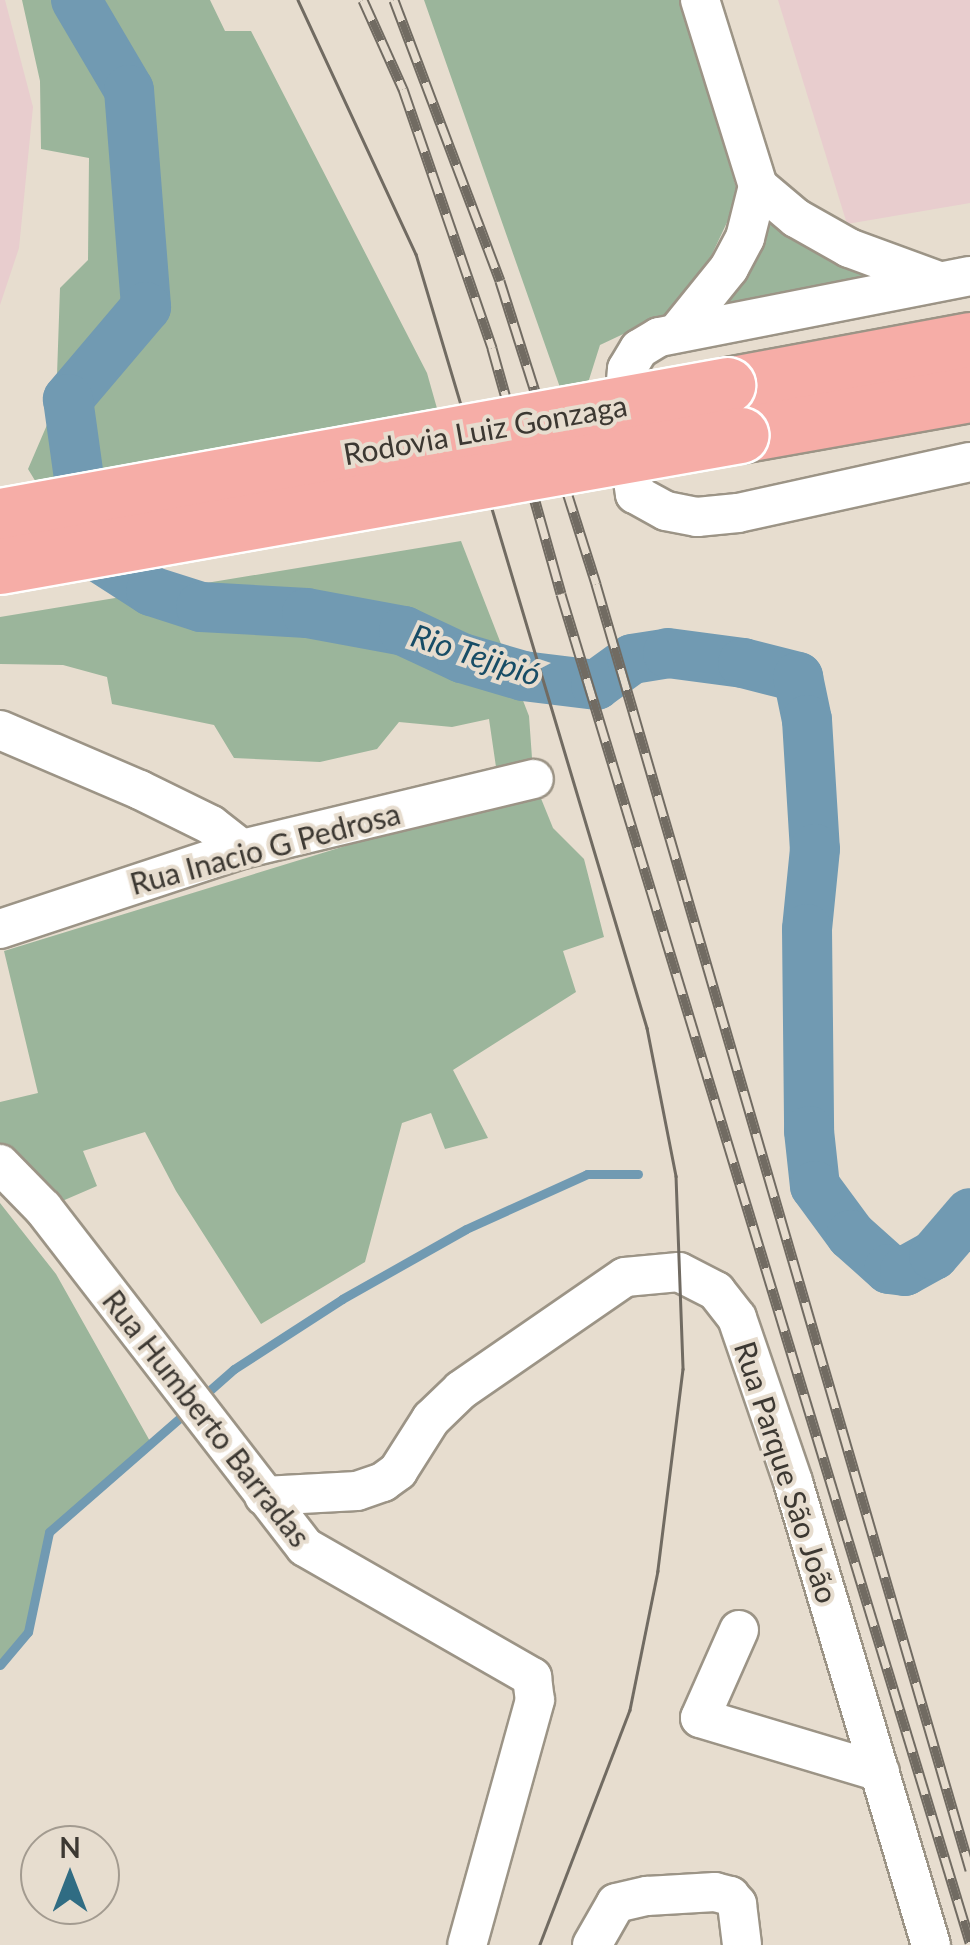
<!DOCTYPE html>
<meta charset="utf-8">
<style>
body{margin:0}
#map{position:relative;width:970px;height:1945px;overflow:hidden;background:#e7ddcf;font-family:Lato,sans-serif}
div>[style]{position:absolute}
.industrial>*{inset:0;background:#e8cdce}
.green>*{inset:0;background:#9bb59b}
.stream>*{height:9px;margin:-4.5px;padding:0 4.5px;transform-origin:4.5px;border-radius:4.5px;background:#719ab2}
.river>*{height:50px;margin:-25px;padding:0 25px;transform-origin:25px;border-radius:25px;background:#719ab2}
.roads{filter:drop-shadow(2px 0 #9c9486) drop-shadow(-2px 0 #9c9486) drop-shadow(0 2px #9c9486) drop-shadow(0 -2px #9c9486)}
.minor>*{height:38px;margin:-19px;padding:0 19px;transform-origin:19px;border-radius:19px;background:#fff}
.highway>*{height:55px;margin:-27.5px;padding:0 27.5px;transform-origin:27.5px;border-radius:27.5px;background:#f6ada7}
.tram>*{height:2.5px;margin:-1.25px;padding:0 1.25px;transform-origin:1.25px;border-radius:1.25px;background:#716b62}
.rail>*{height:11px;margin-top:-5.5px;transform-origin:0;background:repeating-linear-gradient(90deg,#e7ddcf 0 22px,#716b62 0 44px);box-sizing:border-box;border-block:2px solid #716b62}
.bridges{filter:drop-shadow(2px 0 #fff) drop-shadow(-2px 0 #fff) drop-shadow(0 2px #fff) drop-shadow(0 -2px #fff)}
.highway-bridge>*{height:55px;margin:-27.5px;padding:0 27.5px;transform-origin:27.5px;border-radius:27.5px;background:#f6ada7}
span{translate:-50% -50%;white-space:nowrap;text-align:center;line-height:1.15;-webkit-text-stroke:8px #e7ddcf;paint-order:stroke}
.street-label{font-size:30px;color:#3c3832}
.water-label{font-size:32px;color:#184d66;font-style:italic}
.north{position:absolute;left:20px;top:1825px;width:100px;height:100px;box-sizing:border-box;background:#e7ddcf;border:2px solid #a39b90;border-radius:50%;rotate:0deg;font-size:28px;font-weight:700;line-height:40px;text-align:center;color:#3c3832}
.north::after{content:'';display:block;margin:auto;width:35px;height:45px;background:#306c83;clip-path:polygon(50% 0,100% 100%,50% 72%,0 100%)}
</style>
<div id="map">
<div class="industrial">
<i style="clip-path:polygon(0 0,5px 0,33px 107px,19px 248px,0 305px)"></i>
<i style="clip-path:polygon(778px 0,970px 0,970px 203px,847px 224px)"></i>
</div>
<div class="green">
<i style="clip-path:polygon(22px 0,210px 0,225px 31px,251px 31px,427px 373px,442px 426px,45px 497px,28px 469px,56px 404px,60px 288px,88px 260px,89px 158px,41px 149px,40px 81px)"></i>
<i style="clip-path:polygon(424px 0,680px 0,739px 197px,689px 303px,600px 345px,587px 386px,563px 396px)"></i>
<i style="clip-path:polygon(763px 206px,912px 282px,698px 319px)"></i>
<i style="clip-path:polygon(461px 541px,529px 716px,532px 758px,496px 767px,489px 719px,452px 727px,399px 722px,377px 749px,320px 762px,234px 758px,214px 725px,112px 704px,107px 677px,63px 665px,0 664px,0 617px)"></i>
<i style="clip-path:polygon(540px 796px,553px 828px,584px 859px,604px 937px,563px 951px,576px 992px,453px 1070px,488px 1138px,445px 1149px,431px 1113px,402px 1123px,365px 1262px,261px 1324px,176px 1191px,145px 1132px,83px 1151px,97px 1186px,53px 1205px,0 1147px,0 1102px,38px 1093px,4px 951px,443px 816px)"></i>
<i style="clip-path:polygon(0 1203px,56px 1274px,151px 1443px,49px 1532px,28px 1632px,0 1665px)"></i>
</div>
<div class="stream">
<i style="left:201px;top:1398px;width:44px;rotate:-41.3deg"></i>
<i style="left:234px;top:1369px;width:129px;rotate:-32.9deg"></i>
<i style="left:342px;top:1299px;width:142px;rotate:-29.4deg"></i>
<i style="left:466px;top:1229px;width:133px;rotate:-24.4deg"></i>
<i style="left:587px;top:1174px;width:51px"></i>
<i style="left:0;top:1665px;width:43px;rotate:-49.7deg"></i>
<i style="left:28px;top:1632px;width:102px;rotate:-78.1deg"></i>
<i style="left:49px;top:1532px;width:187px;rotate:-41.1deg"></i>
</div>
<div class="river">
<i style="left:76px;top:0;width:104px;rotate:59.5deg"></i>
<i style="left:129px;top:90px;width:218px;rotate:85.5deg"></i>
<i style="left:146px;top:307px;width:121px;rotate:130.3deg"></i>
<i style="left:68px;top:399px;width:153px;rotate:82.1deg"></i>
<i style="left:89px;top:551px;width:74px;rotate:32.8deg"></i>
<i style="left:151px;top:591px;width:52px;rotate:17.7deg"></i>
<i style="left:201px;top:607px;width:106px;rotate:3.2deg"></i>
<i style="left:307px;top:613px;width:99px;rotate:10.5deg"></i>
<i style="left:404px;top:631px;width:64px;rotate:25deg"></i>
<i style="left:462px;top:658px;width:64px;rotate:16.4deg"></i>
<i style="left:523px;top:676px;width:74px;rotate:7deg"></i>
<i style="left:596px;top:685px;width:44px;rotate:-35.8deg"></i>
<i style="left:632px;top:659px;width:36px;rotate:-9deg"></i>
<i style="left:668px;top:653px;width:76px;rotate:7.6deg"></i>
<i style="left:743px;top:663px;width:57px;rotate:14.3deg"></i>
<i style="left:798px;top:677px;width:44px;rotate:78.2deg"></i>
<i style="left:807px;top:720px;width:129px;rotate:86.5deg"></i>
<i style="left:815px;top:849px;width:80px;rotate:95.7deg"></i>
<i style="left:807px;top:929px;width:202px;rotate:89.4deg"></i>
<i style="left:809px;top:1131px;width:55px;rotate:83.8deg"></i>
<i style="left:815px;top:1186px;width:61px;rotate:53.7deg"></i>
<i style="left:851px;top:1235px;width:51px;rotate:41.8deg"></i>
<i style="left:889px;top:1269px;width:16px;rotate:7deg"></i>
<i style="left:905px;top:1271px;width:33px;rotate:-29deg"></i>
<i style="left:934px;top:1255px;width:55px;rotate:-49.4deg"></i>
</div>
<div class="roads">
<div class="minor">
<i style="left:758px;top:186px;width:50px;rotate:40.1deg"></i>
<i style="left:796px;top:218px;width:61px;rotate:29.5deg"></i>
<i style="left:849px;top:248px;width:93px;rotate:20.2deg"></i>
<i style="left:970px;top:276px;width:317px;rotate:168.9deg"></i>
<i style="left:659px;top:337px;width:23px;rotate:149deg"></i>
<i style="left:639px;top:349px;width:23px;rotate:121deg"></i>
<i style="left:627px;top:369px;width:46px;rotate:95deg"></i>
<i style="left:623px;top:415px;width:80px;rotate:81.4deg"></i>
<i style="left:635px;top:494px;width:35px;rotate:29deg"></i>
<i style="left:666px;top:511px;width:32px;rotate:11deg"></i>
<i style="left:697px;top:517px;width:41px;rotate:-5.6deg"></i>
<i style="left:738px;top:513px;width:238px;rotate:-12.4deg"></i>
<i style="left:679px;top:330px;width:80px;rotate:-51.1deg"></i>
<i style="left:729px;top:268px;width:34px;rotate:-62deg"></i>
<i style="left:745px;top:238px;width:54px;rotate:-76deg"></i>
<i style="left:758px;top:186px;width:195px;rotate:-107.3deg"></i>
<i style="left:0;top:730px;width:152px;rotate:23.2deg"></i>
<i style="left:140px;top:790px;width:79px;rotate:26.2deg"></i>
<i style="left:211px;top:825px;width:39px;rotate:38deg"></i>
<i style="left:0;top:929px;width:255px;rotate:-18.3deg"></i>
<i style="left:242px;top:849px;width:300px;rotate:-13.5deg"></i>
<i style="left:0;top:1164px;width:62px;rotate:45.7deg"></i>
<i style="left:43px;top:1208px;width:428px;rotate:52.3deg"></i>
<i style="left:305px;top:1547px;width:262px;rotate:29.8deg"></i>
<i style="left:532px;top:1677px;width:23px;rotate:83deg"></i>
<i style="left:535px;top:1700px;width:254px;rotate:105.5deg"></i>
<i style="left:264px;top:1496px;width:93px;rotate:-3.1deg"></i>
<i style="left:357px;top:1491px;width:28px;rotate:-19deg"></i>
<i style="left:383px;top:1482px;width:19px;rotate:-36deg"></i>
<i style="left:398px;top:1471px;width:62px;rotate:-57.6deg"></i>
<i style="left:431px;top:1419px;width:42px;rotate:-44deg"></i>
<i style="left:461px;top:1390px;width:199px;rotate:-34.6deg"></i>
<i style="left:625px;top:1277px;width:54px;rotate:-5.3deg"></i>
<i style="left:679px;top:1272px;width:42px;rotate:27.2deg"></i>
<i style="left:716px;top:1291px;width:34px;rotate:52deg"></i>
<i style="left:737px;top:1318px;width:173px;rotate:71.1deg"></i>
<i style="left:793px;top:1482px;width:483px;rotate:73.4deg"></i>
<i style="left:739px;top:1630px;width:96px;rotate:113.9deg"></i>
<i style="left:700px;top:1718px;width:188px;rotate:16.7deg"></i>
<i style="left:592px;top:1945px;width:48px;rotate:-60.3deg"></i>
<i style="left:616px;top:1903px;width:32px;rotate:-13deg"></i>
<i style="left:647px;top:1896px;width:68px;rotate:-3.4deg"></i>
<i style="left:715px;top:1892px;width:16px;rotate:15deg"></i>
<i style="left:730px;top:1896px;width:11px;rotate:49deg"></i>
<i style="left:737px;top:1904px;width:41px;rotate:83deg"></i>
</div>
<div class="highway">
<i style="left:727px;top:385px;width:247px;rotate:-10.5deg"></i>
<i style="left:740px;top:435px;width:234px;rotate:-10.1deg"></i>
</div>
</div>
<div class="tram">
<i style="left:298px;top:0;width:280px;rotate:65.1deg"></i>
<i style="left:416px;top:254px;width:808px;rotate:73.38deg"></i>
<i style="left:647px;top:1028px;width:151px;rotate:78.9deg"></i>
<i style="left:676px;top:1176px;width:193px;rotate:87.9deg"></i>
<i style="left:683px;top:1369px;width:204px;rotate:97.1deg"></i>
<i style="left:658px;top:1571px;width:142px;rotate:101.4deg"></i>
<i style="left:630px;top:1710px;width:252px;rotate:111deg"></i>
</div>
<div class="rail">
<i style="left:363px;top:0;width:98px;rotate:65.8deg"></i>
<i style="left:403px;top:89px;width:274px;rotate:71deg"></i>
<i style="left:492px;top:348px;width:255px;rotate:74.3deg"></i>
<i style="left:561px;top:594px;width:1409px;rotate:73.12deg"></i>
<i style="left:394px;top:0;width:300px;rotate:69.3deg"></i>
<i style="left:500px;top:281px;width:318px;rotate:72.4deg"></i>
<i style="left:596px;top:584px;width:1339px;rotate:73.78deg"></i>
</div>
<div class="bridges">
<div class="highway-bridge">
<i style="left:0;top:516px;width:739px;rotate:-10.21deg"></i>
<i style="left:0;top:566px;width:752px;rotate:-10.04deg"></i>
</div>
</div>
<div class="street-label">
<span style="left:485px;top:429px;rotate:-10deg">Rodovia Luiz Gonzaga</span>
<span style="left:265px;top:848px;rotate:-15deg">Rua Inacio G Pedrosa</span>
<span style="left:207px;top:1418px;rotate:52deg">Rua Humberto Barradas</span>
<span style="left:787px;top:1472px;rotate:72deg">Rua Parque São João</span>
</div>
<div class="water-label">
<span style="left:476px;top:655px;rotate:18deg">Rio Tejipió</span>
</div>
<div class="north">N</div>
</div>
